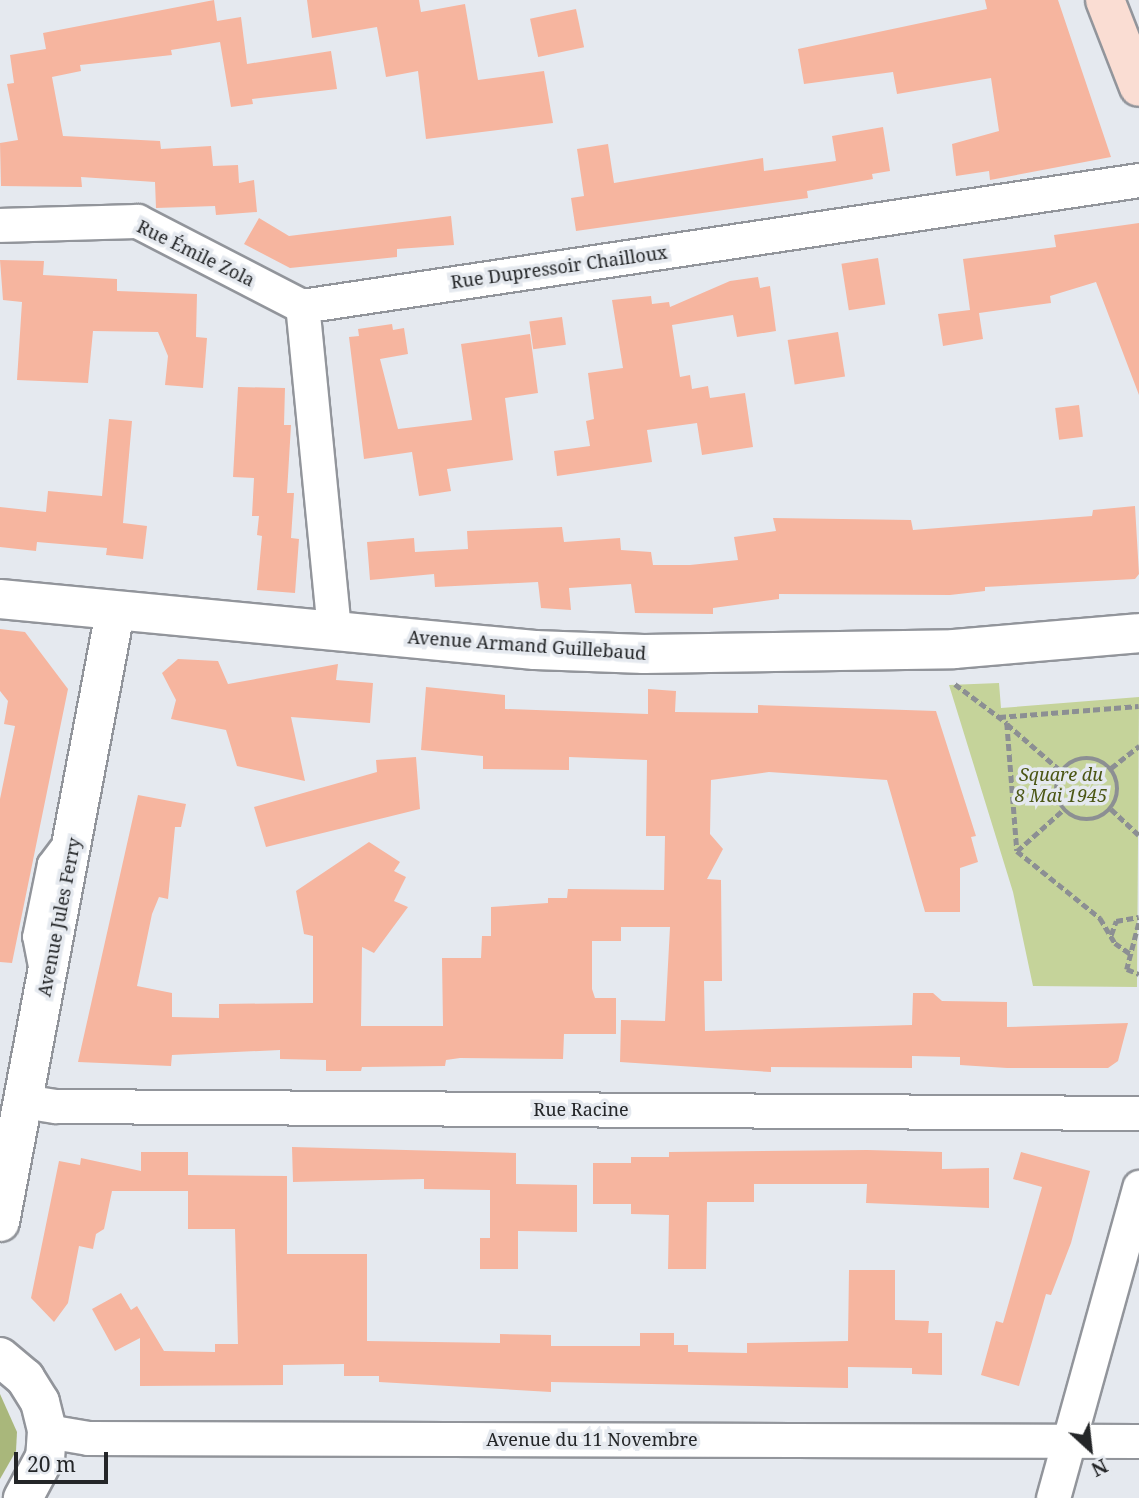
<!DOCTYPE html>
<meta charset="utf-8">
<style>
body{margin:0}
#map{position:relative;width:1139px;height:1498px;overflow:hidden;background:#e5e9ef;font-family:"Noto Serif",serif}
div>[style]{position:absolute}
.green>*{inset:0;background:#c5d39a}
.forest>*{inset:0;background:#a9b77b}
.building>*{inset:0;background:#f6b59f;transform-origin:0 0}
.path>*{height:4.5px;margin-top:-2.25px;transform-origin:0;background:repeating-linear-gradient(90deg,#8c8f93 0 7px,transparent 0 10.5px)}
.path>.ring{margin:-2.25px;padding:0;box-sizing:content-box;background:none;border:4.5px solid #8c8f93;border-radius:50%}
.roads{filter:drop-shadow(2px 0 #92959b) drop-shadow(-2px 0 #92959b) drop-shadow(0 2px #92959b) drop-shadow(0 -2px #92959b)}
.service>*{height:18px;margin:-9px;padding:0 9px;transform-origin:9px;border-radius:9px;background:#fff}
.minor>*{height:33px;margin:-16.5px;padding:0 16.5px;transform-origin:16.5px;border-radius:16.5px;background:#fff}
.tertiary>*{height:38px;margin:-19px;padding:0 19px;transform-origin:19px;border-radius:19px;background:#fff}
.primary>*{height:38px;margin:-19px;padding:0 19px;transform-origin:19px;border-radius:19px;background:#faddd3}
span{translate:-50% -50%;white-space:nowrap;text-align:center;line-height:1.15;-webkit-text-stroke:7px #e5e9ef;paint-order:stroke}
.street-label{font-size:18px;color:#242628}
.park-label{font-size:18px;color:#4b5614;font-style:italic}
.north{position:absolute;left:1055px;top:1414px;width:70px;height:70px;-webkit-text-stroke:5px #e5e9ef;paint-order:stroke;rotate:153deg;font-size:19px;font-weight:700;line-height:28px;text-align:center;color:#242628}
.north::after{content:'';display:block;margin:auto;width:24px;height:32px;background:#242628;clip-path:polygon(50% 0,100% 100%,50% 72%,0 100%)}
.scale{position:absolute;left:14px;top:1452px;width:94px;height:32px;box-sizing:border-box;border:4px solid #242628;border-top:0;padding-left:9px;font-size:21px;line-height:24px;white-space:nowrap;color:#242628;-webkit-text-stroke:5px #e5e9ef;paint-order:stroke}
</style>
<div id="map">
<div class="green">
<i style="clip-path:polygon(999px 683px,1001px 708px,1139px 697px,1137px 987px,1033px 986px,1013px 892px,949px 685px)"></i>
</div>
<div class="forest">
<i style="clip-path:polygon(0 1394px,17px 1432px,16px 1451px,0 1479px)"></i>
</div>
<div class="building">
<i style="clip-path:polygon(214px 0,217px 21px,241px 17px,247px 64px,331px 51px,337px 89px,252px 99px,253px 104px,231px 107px,220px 42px,171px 50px,172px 55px,80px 65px,81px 71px,52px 77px,63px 136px,160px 141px,161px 149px,211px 146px,213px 166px,238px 165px,239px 183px,254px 180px,257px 212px,216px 215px,215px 206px,156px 208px,155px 182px,81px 177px,82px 187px,1px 186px,0 143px,18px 140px,7px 84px,14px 83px,10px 55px,46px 49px,43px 33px)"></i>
<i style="clip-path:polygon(307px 0,419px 0,421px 12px,465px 4px,478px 80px,544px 71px,553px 123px,426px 139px,418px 71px,386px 77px,377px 27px,312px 38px)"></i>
<i style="clip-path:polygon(985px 0,1058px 0,1111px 157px,990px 180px,989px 171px,956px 176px,952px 144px,999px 131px,991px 78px,897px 94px,893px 72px,804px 84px,798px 49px,987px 9px)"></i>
<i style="left:576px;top:9px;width:39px;height:47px;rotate:78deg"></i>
<i style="clip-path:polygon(883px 127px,890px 171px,872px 174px,873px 179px,807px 191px,808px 198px,576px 231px,571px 198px,584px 196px,577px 149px,608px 144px,614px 183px,763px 158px,764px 171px,836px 161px,832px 136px)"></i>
<i style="clip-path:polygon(451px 216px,454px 245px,397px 249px,397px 257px,290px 268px,244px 244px,259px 218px,289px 236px)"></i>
<i style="clip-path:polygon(1139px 223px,1139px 395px,1096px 282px,1050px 296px,1051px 303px,979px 313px,983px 339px,943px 346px,938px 314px,970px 310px,963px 259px,1056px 247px,1054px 235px)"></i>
<i style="left:878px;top:258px;width:47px;height:37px;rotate:81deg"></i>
<i style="clip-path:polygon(0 260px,44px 261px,43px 275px,117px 279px,117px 291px,197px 294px,196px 337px,207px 338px,203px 388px,165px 385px,168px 356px,158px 332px,93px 331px,88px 383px,17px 380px,22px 302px,3px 300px)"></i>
<i style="clip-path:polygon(758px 277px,760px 288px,770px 286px,776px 331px,737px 337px,733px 315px,672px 325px,680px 377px,690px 375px,692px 389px,708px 386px,710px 398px,745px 393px,753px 447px,702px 455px,697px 423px,647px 430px,652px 462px,557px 476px,554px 451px,590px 446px,586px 421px,594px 419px,588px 373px,623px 368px,612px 300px,651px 296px,652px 304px,669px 302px,670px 307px,730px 281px)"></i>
<i style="left:562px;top:317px;width:28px;height:33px;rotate:82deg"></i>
<i style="clip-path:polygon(392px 324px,393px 330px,404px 328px,408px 354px,380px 359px,398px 429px,472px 420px,461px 344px,530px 334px,538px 393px,505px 398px,513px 460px,447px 469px,451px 491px,419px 496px,412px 452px,364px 459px,349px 337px,359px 336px,358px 329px)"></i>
<i style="left:838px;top:332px;width:45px;height:51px;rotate:81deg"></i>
<i style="clip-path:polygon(238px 387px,285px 388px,284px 425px,291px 425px,287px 493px,294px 493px,291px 538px,299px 539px,295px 593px,257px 590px,262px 536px,257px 535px,259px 516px,252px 516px,254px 478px,233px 477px)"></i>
<i style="left:1079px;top:405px;width:32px;height:24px;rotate:83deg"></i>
<i style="clip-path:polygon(109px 419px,132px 421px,123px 523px,147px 526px,143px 559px,106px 555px,107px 548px,37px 542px,36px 551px,0 547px,0 507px,46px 512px,48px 491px,102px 496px)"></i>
<i style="clip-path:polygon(1135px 506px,1139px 574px,1135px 579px,985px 587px,985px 591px,950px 595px,779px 594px,779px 599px,713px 608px,713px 614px,635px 613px,631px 584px,569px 588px,571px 610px,541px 608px,538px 582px,435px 587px,434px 574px,370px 580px,367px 542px,414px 538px,415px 552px,468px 549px,467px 531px,562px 527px,564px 542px,620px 538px,621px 550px,651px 552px,653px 565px,690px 565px,738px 560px,734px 537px,776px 531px,773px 518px,911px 520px,913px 530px,1092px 516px,1093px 510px)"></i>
<i style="clip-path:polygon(0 629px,25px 632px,68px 689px,12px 963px,0 962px,0 799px,15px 726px,4px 724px,8px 701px,0 691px)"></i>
<i style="clip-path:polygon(178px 659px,218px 661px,228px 684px,338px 664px,336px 680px,373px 683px,370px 723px,291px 717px,305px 781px,237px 766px,226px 730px,171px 719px,176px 700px,162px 673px)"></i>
<i style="clip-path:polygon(426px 687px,505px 695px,505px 709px,648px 714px,648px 689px,676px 691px,675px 712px,758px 713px,758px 705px,936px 711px,976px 836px,971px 837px,978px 862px,960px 868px,960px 912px,925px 912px,887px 780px,769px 772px,711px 780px,710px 834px,723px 849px,707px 879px,721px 880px,722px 981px,704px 981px,705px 1031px,912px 1025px,913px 993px,933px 993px,942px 1001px,1007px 1002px,1007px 1027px,1128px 1023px,1118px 1061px,1108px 1068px,1007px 1068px,960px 1065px,960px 1057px,912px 1056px,912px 1068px,771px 1067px,771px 1072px,620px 1062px,621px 1020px,665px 1021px,670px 927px,621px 927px,621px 941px,592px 941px,592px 989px,595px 998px,616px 998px,616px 1034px,564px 1034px,563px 1059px,460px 1058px,446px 1060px,445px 1066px,362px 1067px,361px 1071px,326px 1071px,326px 1060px,280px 1059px,280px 1050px,172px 1055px,171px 1066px,78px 1062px,138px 795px,186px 804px,181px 827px,175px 827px,168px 899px,159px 897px,152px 914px,137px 986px,172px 993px,172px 1017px,219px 1018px,219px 1004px,313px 1003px,313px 936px,304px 934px,296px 891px,369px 842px,400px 862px,394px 871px,406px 877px,394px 901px,408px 907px,374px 953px,362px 947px,361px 1026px,443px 1026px,442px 958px,481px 958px,482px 936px,491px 936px,491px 907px,548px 903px,548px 898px,567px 898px,568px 889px,664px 890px,665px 836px,646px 836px,647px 760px,569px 757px,569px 770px,483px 769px,483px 756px,421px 750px)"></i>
<i style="clip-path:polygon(416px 757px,420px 809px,266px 847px,254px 807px,377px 772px,376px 760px)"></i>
<i style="clip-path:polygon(292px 1147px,516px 1153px,516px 1184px,577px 1185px,577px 1232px,518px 1231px,518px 1269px,480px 1269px,480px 1238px,490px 1238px,490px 1190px,424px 1189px,424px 1179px,293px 1182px)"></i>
<i style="clip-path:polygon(867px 1150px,942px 1152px,942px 1169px,989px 1168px,989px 1208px,866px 1203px,867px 1184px,754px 1184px,754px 1202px,707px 1202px,706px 1269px,668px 1269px,669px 1215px,631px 1214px,631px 1204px,593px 1204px,593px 1163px,631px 1163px,631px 1157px,669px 1157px,669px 1152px)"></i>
<i style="clip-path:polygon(141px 1152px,188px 1152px,188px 1180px,188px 1175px,287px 1176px,287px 1254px,367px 1254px,367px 1341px,500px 1343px,500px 1334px,551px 1335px,551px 1346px,640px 1346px,640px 1333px,674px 1333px,674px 1345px,688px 1345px,688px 1352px,747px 1353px,747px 1343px,848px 1341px,849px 1270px,895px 1270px,895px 1320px,929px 1321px,928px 1333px,942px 1333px,942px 1375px,912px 1374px,912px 1368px,848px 1367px,848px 1388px,551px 1382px,551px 1392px,379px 1382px,379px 1376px,344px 1376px,344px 1364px,283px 1365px,283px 1385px,140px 1386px,140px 1338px,115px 1351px,92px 1309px,121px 1293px,131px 1310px,137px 1306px,164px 1351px,215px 1352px,215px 1344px,238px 1344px,235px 1229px,188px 1229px,188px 1191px,112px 1191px,104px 1229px,96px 1234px,93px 1249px,79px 1246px,68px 1303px,54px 1322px,31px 1298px,59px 1161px,80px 1165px,81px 1158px,141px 1171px)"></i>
<i style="clip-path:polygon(1021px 1152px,1090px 1171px,1071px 1243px,1051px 1295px,1046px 1294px,1019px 1386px,981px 1375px,996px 1321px,1003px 1323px,1042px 1187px,1013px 1179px)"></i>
</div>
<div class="path">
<i style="left:955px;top:684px;width:65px;rotate:36.9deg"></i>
<i style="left:1007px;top:723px;width:128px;rotate:85.5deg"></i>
<i style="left:1017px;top:851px;width:107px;rotate:38.9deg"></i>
<i style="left:1100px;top:918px;width:29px;rotate:59deg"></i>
<i style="left:1115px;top:943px;width:19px;rotate:35deg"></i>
<i style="left:999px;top:717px;width:140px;rotate:-4.5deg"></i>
<i style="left:1007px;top:724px;width:72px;rotate:41deg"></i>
<i class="ring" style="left:1056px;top:758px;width:57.5px;height:57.5px"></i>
<i style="left:1111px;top:768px;width:36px;rotate:-38deg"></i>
<i style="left:1111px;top:809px;width:38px;rotate:43deg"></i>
<i style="left:1017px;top:851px;width:62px;rotate:-41.7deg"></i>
<i style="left:1139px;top:923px;width:48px;rotate:104.6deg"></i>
<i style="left:1127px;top:969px;width:13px;rotate:23deg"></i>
<i style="left:1111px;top:935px;width:15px;rotate:-70deg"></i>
<i style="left:1116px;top:921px;width:23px;rotate:-10deg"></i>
</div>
<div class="roads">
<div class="service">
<i style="left:38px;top:967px;width:31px;rotate:-101deg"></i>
<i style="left:32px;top:937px;width:76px;rotate:-78.5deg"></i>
<i style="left:47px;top:863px;width:26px;rotate:-53deg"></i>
</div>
<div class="minor">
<i style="left:0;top:225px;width:137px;rotate:-1.7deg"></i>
<i style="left:137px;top:221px;width:186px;rotate:27.3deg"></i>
<i style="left:334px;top:630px;width:326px;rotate:-95.6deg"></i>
<i style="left:302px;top:306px;width:846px;rotate:-8.56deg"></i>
<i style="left:23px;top:1101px;width:33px;rotate:9deg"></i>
<i style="left:56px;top:1106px;width:1083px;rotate:0.37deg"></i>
<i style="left:47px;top:1431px;width:42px;rotate:9.7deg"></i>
<i style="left:88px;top:1438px;width:1051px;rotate:0.16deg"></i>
<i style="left:1053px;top:1498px;width:323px;rotate:-74.5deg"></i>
</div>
<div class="tertiary">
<i style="left:0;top:599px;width:537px;rotate:5.45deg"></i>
<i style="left:535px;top:650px;width:109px;rotate:2.1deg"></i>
<i style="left:644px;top:654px;width:310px;rotate:-0.9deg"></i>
<i style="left:954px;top:649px;width:186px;rotate:-4.9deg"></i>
<i style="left:0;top:1222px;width:621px;rotate:-79.32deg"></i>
<i style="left:0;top:1357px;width:33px;rotate:40deg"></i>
<i style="left:25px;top:1378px;width:28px;rotate:58deg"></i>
<i style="left:40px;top:1402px;width:30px;rotate:76deg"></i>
<i style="left:47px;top:1431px;width:26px;rotate:94deg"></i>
<i style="left:45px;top:1457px;width:47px;rotate:118.2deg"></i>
</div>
<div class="primary">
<i style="left:1105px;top:0;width:93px;rotate:68.7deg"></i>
</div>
</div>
<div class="street-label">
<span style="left:196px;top:253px;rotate:26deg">Rue Émile Zola</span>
<span style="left:559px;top:267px;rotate:-8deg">Rue Dupressoir Chailloux</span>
<span style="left:527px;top:645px;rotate:4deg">Avenue Armand Guillebaud</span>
<span style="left:59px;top:917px;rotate:-79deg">Avenue Jules Ferry</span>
<span style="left:581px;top:1109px">Rue Racine</span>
<span style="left:592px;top:1439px">Avenue du 11 Novembre</span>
</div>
<div class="park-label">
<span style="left:1061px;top:785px">Square du<br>8 Mai 1945</span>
</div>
<div class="north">N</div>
<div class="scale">20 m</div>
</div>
